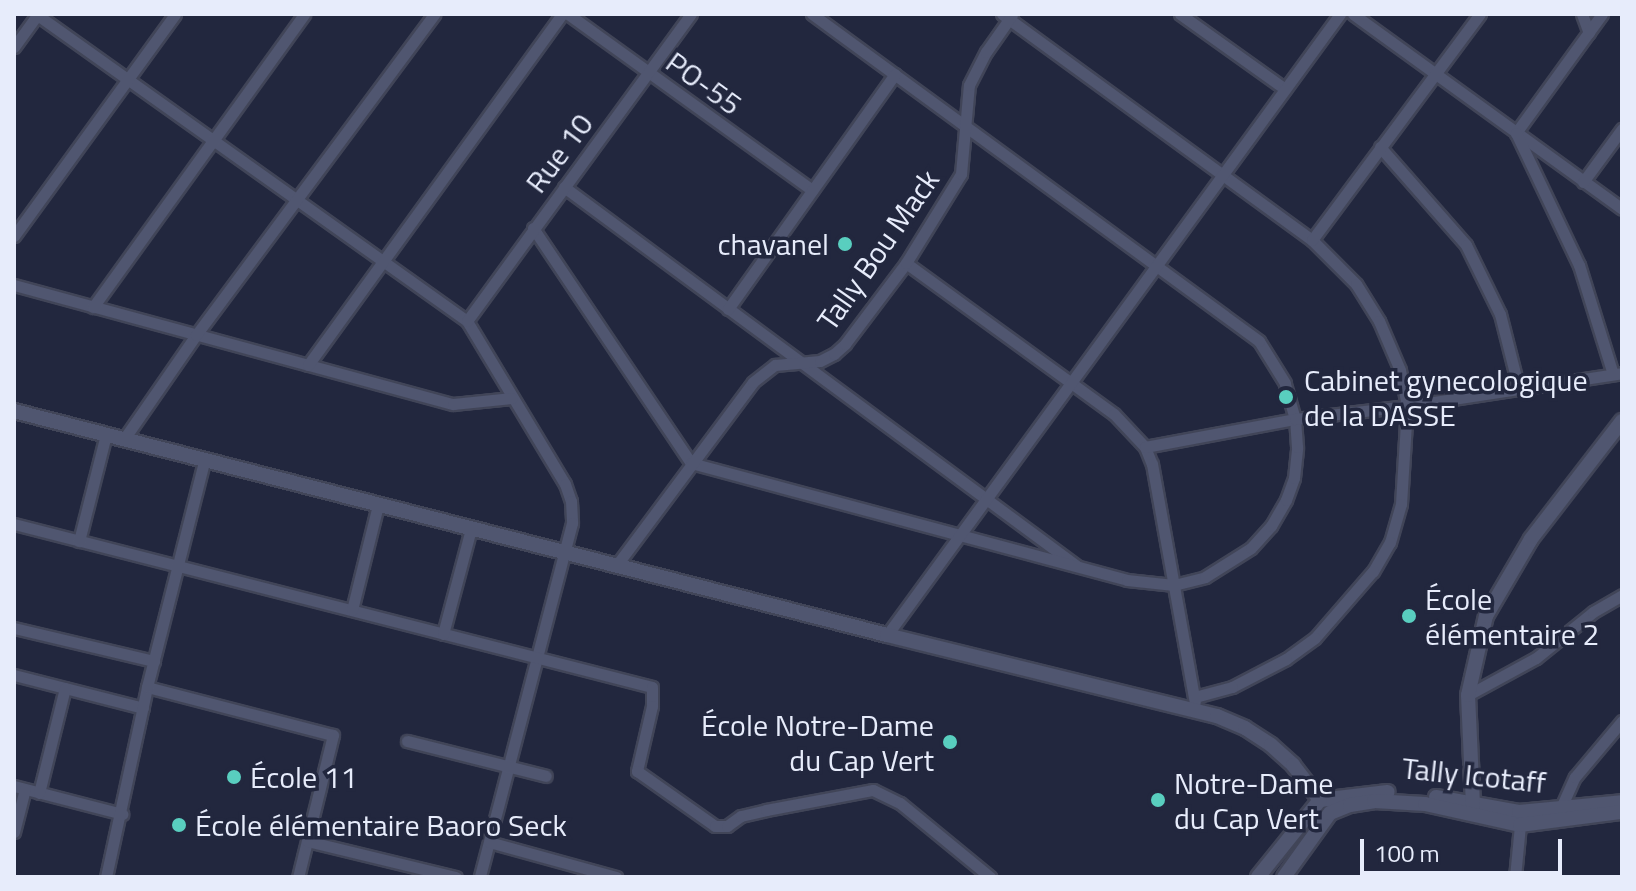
<!DOCTYPE html>
<meta charset="utf-8">
<style>
body{margin:0}
#map{position:relative;width:1636px;height:891px;overflow:hidden;background:#22273e;font-family:"Titillium Web",sans-serif}
div>[style]{position:absolute}
.roads{filter:drop-shadow(2px 0 #414558) drop-shadow(-2px 0 #414558) drop-shadow(0 2px #414558) drop-shadow(0 -2px #414558)}
.street>*{height:11px;margin:-5.5px;padding:0 5.5px;transform-origin:5.5px;border-radius:5.5px;background:#505670}
.secondary>*{height:14px;margin:-7px;padding:0 7px;transform-origin:7px;border-radius:7px;background:#505670}
.dots>*{width:22px;height:22px;translate:-50% -50%;box-sizing:border-box;border:4px solid #22273e;border-radius:50%}
span{translate:-50% -50%;white-space:nowrap;text-align:center;line-height:1.15;-webkit-text-stroke:7px #22273e;paint-order:stroke}
.street-label{font-size:30px;color:#e7ecfb}
.poi-label{font-size:30px;color:#e7ecfb}
.right{translate:-100% -50%;text-align:right}
.left{translate:0 -50%;text-align:left}
.frame{position:absolute;inset:0;border:16px solid #e7ecfb;pointer-events:none}
.scale{position:absolute;left:1360px;top:839px;width:202px;height:36px;box-sizing:border-box;border:4px solid #e7ecfb;border-top:0;padding-left:10px;font-size:24px;line-height:28px;white-space:nowrap;color:#e7ecfb;-webkit-text-stroke:6px #22273e;paint-order:stroke}
</style>
<div id="map">
<div class="roads">
<div class="street">
<i style="left:36px;top:14px;width:529px;rotate:35.46deg"></i>
<i style="left:467px;top:321px;width:190px;rotate:59deg"></i>
<i style="left:565px;top:484px;width:18px;rotate:71deg"></i>
<i style="left:571px;top:501px;width:22px;rotate:87deg"></i>
<i style="left:572px;top:523px;width:366px;rotate:104.6deg"></i>
<i style="left:568px;top:14px;width:301px;rotate:35.8deg"></i>
<i style="left:1002px;top:14px;width:384px;rotate:36.1deg"></i>
<i style="left:1312px;top:240px;width:62px;rotate:45deg"></i>
<i style="left:1356px;top:284px;width:44px;rotate:58.1deg"></i>
<i style="left:1379px;top:321px;width:53px;rotate:66.8deg"></i>
<i style="left:1400px;top:370px;width:37px;rotate:79deg"></i>
<i style="left:1407px;top:406px;width:98px;rotate:93.5deg"></i>
<i style="left:1401px;top:504px;width:40px;rotate:106deg"></i>
<i style="left:1390px;top:542px;width:34px;rotate:120deg"></i>
<i style="left:1373px;top:571px;width:89px;rotate:130.9deg"></i>
<i style="left:1315px;top:638px;width:36px;rotate:144deg"></i>
<i style="left:1286px;top:659px;width:61px;rotate:152.6deg"></i>
<i style="left:1232px;top:687px;width:38px;rotate:165deg"></i>
<i style="left:1180px;top:14px;width:129px;rotate:35.5deg"></i>
<i style="left:1353px;top:14px;width:332px;rotate:35.9deg"></i>
<i style="left:1582px;top:14px;width:20px;rotate:70deg"></i>
<i style="left:1602px;top:14px;width:147px;rotate:125.9deg"></i>
<i style="left:1516px;top:133px;width:146px;rotate:64.5deg"></i>
<i style="left:1579px;top:265px;width:114px;rotate:72.7deg"></i>
<i style="left:14px;top:47px;width:41px;rotate:-54deg"></i>
<i style="left:1380px;top:147px;width:130px;rotate:48.7deg"></i>
<i style="left:1466px;top:245px;width:77px;rotate:63.8deg"></i>
<i style="left:1500px;top:314px;width:77px;rotate:75.8deg"></i>
<i style="left:1583px;top:182px;width:66px;rotate:-53.7deg"></i>
<i style="left:564px;top:187px;width:638px;rotate:36.46deg"></i>
<i style="left:533px;top:228px;width:283px;rotate:56.1deg"></i>
<i style="left:691px;top:463px;width:451px;rotate:15deg"></i>
<i style="left:1127px;top:580px;width:47px;rotate:6.1deg"></i>
<i style="left:1174px;top:585px;width:32px;rotate:-14deg"></i>
<i style="left:1205px;top:577px;width:54px;rotate:-32.2deg"></i>
<i style="left:1251px;top:548px;width:30px;rotate:-48deg"></i>
<i style="left:1271px;top:526px;width:30px;rotate:-60deg"></i>
<i style="left:1286px;top:500px;width:23px;rotate:-70deg"></i>
<i style="left:1294px;top:478px;width:31px;rotate:-84deg"></i>
<i style="left:1297px;top:447px;width:28px;rotate:-94deg"></i>
<i style="left:1295px;top:419px;width:37px;rotate:-106deg"></i>
<i style="left:1285px;top:383px;width:49px;rotate:-121.8deg"></i>
<i style="left:1259px;top:341px;width:554px;rotate:-143.81deg"></i>
<i style="left:14px;top:236px;width:274px;rotate:-54deg"></i>
<i style="left:1312px;top:240px;width:282px;rotate:-53.4deg"></i>
<i style="left:906px;top:263px;width:257px;rotate:36deg"></i>
<i style="left:1114px;top:414px;width:45px;rotate:46.8deg"></i>
<i style="left:1145px;top:447px;width:18px;rotate:68deg"></i>
<i style="left:1152px;top:464px;width:242px;rotate:79.8deg"></i>
<i style="left:14px;top:285px;width:455px;rotate:15.2deg"></i>
<i style="left:453px;top:404px;width:59px;rotate:-5.8deg"></i>
<i style="left:93px;top:307px;width:361px;rotate:-54.2deg"></i>
<i style="left:728px;top:309px;width:288px;rotate:-54.6deg"></i>
<i style="left:467px;top:321px;width:380px;rotate:-53.9deg"></i>
<i style="left:308px;top:365px;width:433px;rotate:-54.1deg"></i>
<i style="left:124px;top:439px;width:126px;rotate:-55.3deg"></i>
<i style="left:196px;top:335px;width:400px;rotate:-53.4deg"></i>
<i style="left:1145px;top:447px;width:153px;rotate:-10.6deg"></i>
<i style="left:1295px;top:419px;width:113px;rotate:-6.6deg"></i>
<i style="left:1407px;top:406px;width:218px;rotate:-8.7deg"></i>
<i style="left:14px;top:524px;width:658px;rotate:14.33deg"></i>
<i style="left:652px;top:687px;width:19px;rotate:90deg"></i>
<i style="left:652px;top:706px;width:67px;rotate:103deg"></i>
<i style="left:637px;top:771px;width:95px;rotate:35.2deg"></i>
<i style="left:715px;top:826px;width:12px"></i>
<i style="left:727px;top:826px;width:17px;rotate:-36deg"></i>
<i style="left:741px;top:816px;width:26px;rotate:-13deg"></i>
<i style="left:766px;top:810px;width:109px;rotate:-10.6deg"></i>
<i style="left:873px;top:790px;width:30px;rotate:26deg"></i>
<i style="left:900px;top:803px;width:117px;rotate:39.4deg"></i>
<i style="left:79px;top:541px;width:110px;rotate:-75.8deg"></i>
<i style="left:616px;top:566px;width:229px;rotate:-53.3deg"></i>
<i style="left:753px;top:382px;width:28px;rotate:-38deg"></i>
<i style="left:775px;top:365px;width:45px;rotate:-5.1deg"></i>
<i style="left:820px;top:361px;width:16px;rotate:-27deg"></i>
<i style="left:834px;top:354px;width:15px;rotate:-42deg"></i>
<i style="left:845px;top:344px;width:101px;rotate:-53deg"></i>
<i style="left:906px;top:263px;width:105px;rotate:-58.3deg"></i>
<i style="left:961px;top:174px;width:89px;rotate:-84.9deg"></i>
<i style="left:969px;top:85px;width:37px;rotate:-63deg"></i>
<i style="left:986px;top:52px;width:45px;rotate:-54.9deg"></i>
<i style="left:352px;top:610px;width:108px;rotate:-76.1deg"></i>
<i style="left:14px;top:628px;width:144px;rotate:13.3deg"></i>
<i style="left:443px;top:634px;width:109px;rotate:-75.1deg"></i>
<i style="left:887px;top:635px;width:769px;rotate:-53.89deg"></i>
<i style="left:14px;top:675px;width:133px;rotate:14.3deg"></i>
<i style="left:147px;top:687px;width:192px;rotate:14.5deg"></i>
<i style="left:333px;top:735px;width:146px;rotate:103.8deg"></i>
<i style="left:1468px;top:695px;width:77px;rotate:-28.6deg"></i>
<i style="left:1536px;top:658px;width:73px;rotate:-38.9deg"></i>
<i style="left:1593px;top:612px;width:34px;rotate:-30deg"></i>
<i style="left:407px;top:741px;width:143px;rotate:14.1deg"></i>
<i style="left:14px;top:786px;width:112px;rotate:14.5deg"></i>
<i style="left:39px;top:793px;width:108px;rotate:-76.1deg"></i>
<i style="left:1560px;top:810px;width:36px;rotate:-66deg"></i>
<i style="left:1575px;top:777px;width:73px;rotate:-50deg"></i>
<i style="left:14px;top:832px;width:44px;rotate:-75.7deg"></i>
<i style="left:307px;top:841px;width:153px;rotate:13.6deg"></i>
<i style="left:489px;top:842px;width:132px;rotate:15.4deg"></i>
<i style="left:106px;top:877px;width:194px;rotate:-77.8deg"></i>
<i style="left:147px;top:687px;width:233px;rotate:-75.8deg"></i>
<i style="left:1515px;top:877px;width:52px;rotate:-84.5deg"></i>
</div>
<div class="secondary">
<i style="left:14px;top:411px;width:901px;rotate:14.39deg"></i>
<i style="left:887px;top:635px;width:340px;rotate:13.8deg"></i>
<i style="left:1217px;top:716px;width:30px;rotate:23deg"></i>
<i style="left:1245px;top:728px;width:31px;rotate:33deg"></i>
<i style="left:1271px;top:745px;width:30px;rotate:42deg"></i>
<i style="left:1293px;top:765px;width:44px;rotate:52.4deg"></i>
<i style="left:1436px;top:797px;width:84px;rotate:10.2deg"></i>
<i style="left:1519px;top:812px;width:103px;rotate:-5.5deg"></i>
<i style="left:1320px;top:800px;width:68px;rotate:-6.7deg"></i>
<i style="left:1473px;top:805px;width:110px;rotate:-92.6deg"></i>
<i style="left:1468px;top:695px;width:81px;rotate:-77.2deg"></i>
<i style="left:1486px;top:616px;width:89px;rotate:-59.7deg"></i>
<i style="left:1531px;top:539px;width:149px;rotate:-52.4deg"></i>
<i style="left:1258px;top:877px;width:99px;rotate:-51.2deg"></i>
<i style="left:1284px;top:877px;width:79px;rotate:-54.3deg"></i>
<i style="left:1330px;top:813px;width:22px;rotate:-22deg"></i>
<i style="left:1350px;top:805px;width:24px;rotate:-9deg"></i>
<i style="left:1374px;top:801px;width:51px;rotate:3.4deg"></i>
<i style="left:1425px;top:804px;width:97px;rotate:12.5deg"></i>
<i style="left:1520px;top:825px;width:103px;rotate:-7.3deg"></i>
</div>
</div>
<div class="dots">
<i style="left:845px;top:244px;background:#59cebf"></i>
<i style="left:1286px;top:397px;background:#59cebf"></i>
<i style="left:1409px;top:616px;background:#59cebf"></i>
<i style="left:950px;top:742px;background:#59cebf"></i>
<i style="left:234px;top:777px;background:#59cebf"></i>
<i style="left:1158px;top:800px;background:#59cebf"></i>
<i style="left:179px;top:825px;background:#59cebf"></i>
</div>
<div class="street-label">
<span style="left:704px;top:83px;rotate:36deg">PO-55</span>
<span style="left:559px;top:153px;rotate:-53deg">Rue 10</span>
<span style="left:878px;top:250px;rotate:-55deg">Tally Bou Mack</span>
<span style="left:1474px;top:775px;rotate:6deg">Tally Icotaff</span>
</div>
<div class="poi-label">
<span class="right" style="left:829px;top:244px">chavanel</span>
<span class="left" style="left:1304px;top:397px">Cabinet gynecologique<br>de la DASSE</span>
<span class="left" style="left:1425px;top:616px">École<br>élémentaire 2</span>
<span class="right" style="left:934px;top:742px">École Notre-Dame<br>du Cap Vert</span>
<span class="left" style="left:250px;top:777px">École 11</span>
<span class="left" style="left:1174px;top:800px">Notre-Dame<br>du Cap Vert</span>
<span class="left" style="left:195px;top:825px">École élémentaire Baoro Seck</span>
</div>
<div class="frame"></div>
<div class="scale">100 m</div>
</div>
